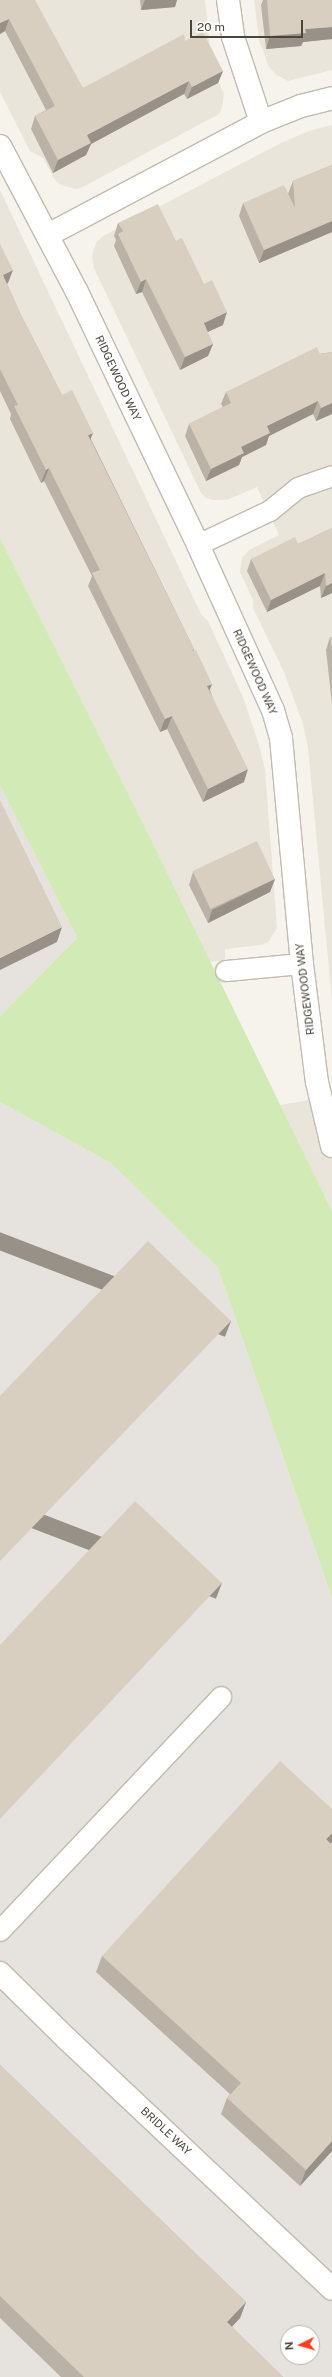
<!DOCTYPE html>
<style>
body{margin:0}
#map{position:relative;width:332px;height:2377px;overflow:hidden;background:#f6f3ec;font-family:"Public Sans",sans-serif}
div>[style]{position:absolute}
.residential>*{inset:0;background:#eae5da}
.industrial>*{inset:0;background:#e6e2dd}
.green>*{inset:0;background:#d2eab5}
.roads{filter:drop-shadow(1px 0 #c2bbae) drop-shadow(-1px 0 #c2bbae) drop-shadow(0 1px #c2bbae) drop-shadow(0 -1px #c2bbae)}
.service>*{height:20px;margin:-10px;padding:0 10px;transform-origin:10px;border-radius:10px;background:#fff}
.minor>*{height:22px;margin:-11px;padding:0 11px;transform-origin:11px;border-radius:11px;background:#fff}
.wall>*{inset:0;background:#bab2a6}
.shaded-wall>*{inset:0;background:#979187;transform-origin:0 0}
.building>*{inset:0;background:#d8cfc1;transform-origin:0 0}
span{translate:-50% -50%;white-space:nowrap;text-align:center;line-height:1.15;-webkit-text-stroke:3px #fff;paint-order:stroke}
.street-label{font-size:11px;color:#4b4439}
.north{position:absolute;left:280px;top:2325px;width:40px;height:40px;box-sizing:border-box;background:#fff;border:1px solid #b7b4b0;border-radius:50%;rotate:265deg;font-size:11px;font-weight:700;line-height:16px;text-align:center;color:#4b4439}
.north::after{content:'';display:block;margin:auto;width:14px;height:18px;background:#fc3f1d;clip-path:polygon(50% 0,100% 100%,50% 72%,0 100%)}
.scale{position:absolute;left:190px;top:20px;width:113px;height:18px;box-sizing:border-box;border:2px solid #4b4439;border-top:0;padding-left:5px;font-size:12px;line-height:14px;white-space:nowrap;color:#4b4439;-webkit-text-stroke:3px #fff;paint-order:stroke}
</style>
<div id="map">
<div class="residential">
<i style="clip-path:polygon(0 0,205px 0,212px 67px,224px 94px,222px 107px,219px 114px,81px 188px,75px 189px,61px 185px,55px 180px,43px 158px,30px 151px,0 92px)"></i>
<i style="clip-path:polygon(254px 0,332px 0,332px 70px,288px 81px,275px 74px,269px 67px,259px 40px)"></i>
<i style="clip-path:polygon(332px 125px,332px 1001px,308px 748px,303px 724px,284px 672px,253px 608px,253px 600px,240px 572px,242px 558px,249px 550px,279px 535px,257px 487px,227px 500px,213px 500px,206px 498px,201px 493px,94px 268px,92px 255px,96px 243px,103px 236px,281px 143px,309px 131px)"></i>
<i style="clip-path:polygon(0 190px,201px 614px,208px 621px,243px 697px,258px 742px,265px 769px,277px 928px,268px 942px,260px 945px,225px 949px,225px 960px,210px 962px,0 538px)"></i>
<i style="clip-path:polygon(332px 1096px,332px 1211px,280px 1105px)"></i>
</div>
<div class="industrial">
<i style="clip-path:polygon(0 785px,77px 938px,0 1016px)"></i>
<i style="clip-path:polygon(evenodd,0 1102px,111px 1163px,218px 1268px,332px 1598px,332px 2377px,0 2377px,0 1102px,288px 2333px,312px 2333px,312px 2357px,288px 2357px,288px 2333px)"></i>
</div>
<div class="green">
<i style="clip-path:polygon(0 538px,151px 840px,332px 1211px,332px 1598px,218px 1268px,111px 1163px,0 1102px,0 1016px,77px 938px,0 785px)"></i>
</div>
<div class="roads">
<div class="service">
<i style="left:198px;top:545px;width:80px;rotate:-25.3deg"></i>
<i style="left:270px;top:511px;width:36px;rotate:-39deg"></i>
<i style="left:298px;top:488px;width:36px;rotate:-19deg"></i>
<i style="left:226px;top:971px;width:76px;rotate:-5.3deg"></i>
<i style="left:0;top:1931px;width:322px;rotate:-46.6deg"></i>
</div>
<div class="minor">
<i style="left:228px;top:0;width:37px;rotate:82deg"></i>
<i style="left:233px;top:37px;width:89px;rotate:71.8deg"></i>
<i style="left:0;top:146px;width:165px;rotate:62.2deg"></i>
<i style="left:77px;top:292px;width:280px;rotate:64.4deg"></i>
<i style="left:198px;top:545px;width:181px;rotate:65.6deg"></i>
<i style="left:273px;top:710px;width:29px;rotate:74deg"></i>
<i style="left:281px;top:738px;width:227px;rotate:84.7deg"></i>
<i style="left:302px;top:964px;width:119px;rotate:82.8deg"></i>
<i style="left:317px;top:1082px;width:66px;rotate:76.8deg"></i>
<i style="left:48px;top:235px;width:241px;rotate:-27.9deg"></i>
<i style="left:261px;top:122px;width:43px;rotate:-21.8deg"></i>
<i style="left:301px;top:106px;width:32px;rotate:-14deg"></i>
<i style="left:0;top:1973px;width:94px;rotate:44.6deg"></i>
<i style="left:67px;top:2039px;width:364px;rotate:43.3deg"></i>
</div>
</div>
<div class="wall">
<i style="clip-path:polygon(0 0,83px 88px,185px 41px,223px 71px,218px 83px,187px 99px,184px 94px,91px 144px,86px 155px,53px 173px,31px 129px,35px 116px,46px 110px,5px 31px,0 34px)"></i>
<i style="clip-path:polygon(140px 0,177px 0,175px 7px,141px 10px)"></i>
<i style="clip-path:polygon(263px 0,332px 0,332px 39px,303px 42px,301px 46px,266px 49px,261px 5px)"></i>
<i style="clip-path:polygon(332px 165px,332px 232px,259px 263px,239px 216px,243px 203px,288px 194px,293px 181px)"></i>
<i style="clip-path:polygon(118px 223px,176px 241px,223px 325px,207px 332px,213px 344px,208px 356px,180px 370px,142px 292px,136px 294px,114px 246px,116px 240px,114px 236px)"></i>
<i style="clip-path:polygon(0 244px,8px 283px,7px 284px,20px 313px,62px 395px,91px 439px,194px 649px,194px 650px,210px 690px,244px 782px,203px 802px,167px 729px,160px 732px,88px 586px,92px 576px,44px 481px,41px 483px,10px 419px,11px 414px,0 391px)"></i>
<i style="clip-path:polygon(332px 352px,332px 414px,316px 421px,313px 414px,269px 436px,266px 445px,242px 457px,239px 465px,206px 481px,185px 436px,189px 424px,223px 407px,221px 404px,226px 392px,320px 354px)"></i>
<i style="clip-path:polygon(332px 528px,332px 593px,321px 598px,320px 586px,267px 612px,247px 571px,251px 559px,298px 544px)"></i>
<i style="clip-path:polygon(330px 637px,332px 637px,332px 704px,326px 650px)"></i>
<i style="clip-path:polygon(193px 872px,275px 879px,270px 892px,208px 923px,189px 885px)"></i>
<i style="clip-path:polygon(331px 1844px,332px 1845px,332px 2151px,300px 2186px,221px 2114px,227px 2098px,230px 2094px,96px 1972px,102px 1956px)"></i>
<i style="clip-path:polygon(0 2065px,246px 2302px,240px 2318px,232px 2327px,283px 2377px,61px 2377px,0 2318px)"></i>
</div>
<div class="shaded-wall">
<i style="clip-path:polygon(145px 0,177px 0,175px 7px,141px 10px)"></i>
<i style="clip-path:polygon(9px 19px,5px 31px,0 34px,0 23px)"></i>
<i style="clip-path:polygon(332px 27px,332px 39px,303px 42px,301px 46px,266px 49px,270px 36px,305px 29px)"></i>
<i style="clip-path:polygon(223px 71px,218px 83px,187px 99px,192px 87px)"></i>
<i style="clip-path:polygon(189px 81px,184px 94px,91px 144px,86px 155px,53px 173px,58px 160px,87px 135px)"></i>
<i style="clip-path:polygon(332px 221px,332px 232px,259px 263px,264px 250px)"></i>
<i style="clip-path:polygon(13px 270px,8px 283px,0 287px,3px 275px)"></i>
<i style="clip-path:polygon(146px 279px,142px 292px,136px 294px,141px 282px)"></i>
<i style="clip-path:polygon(227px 312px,223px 325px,199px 336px,204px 323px)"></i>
<i style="clip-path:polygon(213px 344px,208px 356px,180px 370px,185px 357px)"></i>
<i style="clip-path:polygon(318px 401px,313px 414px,269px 436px,266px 445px,242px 457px,239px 465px,206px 481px,211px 469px,241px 447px,267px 426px)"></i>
<i style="clip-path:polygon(332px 403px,332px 414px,316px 421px,321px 408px)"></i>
<i style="clip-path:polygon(93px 433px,88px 446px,88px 435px)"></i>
<i style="clip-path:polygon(49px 468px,44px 481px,41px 483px,46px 470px)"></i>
<i style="clip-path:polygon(325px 573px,320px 586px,267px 612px,271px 600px)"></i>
<i style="clip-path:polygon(332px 583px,332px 593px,321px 598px,326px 586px)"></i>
<i style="clip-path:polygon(212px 684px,207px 697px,207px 686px)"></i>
<i style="clip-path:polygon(172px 716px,167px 729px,160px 732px,165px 719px)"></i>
<i style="clip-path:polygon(248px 769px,244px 782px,203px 802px,208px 789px)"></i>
<i style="clip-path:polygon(275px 879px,270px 892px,208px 923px,212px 910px)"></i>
<i style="clip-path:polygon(62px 927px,57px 942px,0 970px,0 958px)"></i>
<i style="left:231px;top:1321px;width:17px;height:333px;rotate:111deg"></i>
<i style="left:222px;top:1583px;width:17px;height:324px;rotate:111deg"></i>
<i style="clip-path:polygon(332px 1833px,332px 1842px,320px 1855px,326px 1839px)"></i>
<i style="clip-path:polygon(332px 2141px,332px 2151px,300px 2186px,306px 2170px)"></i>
<i style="clip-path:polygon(246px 2302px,240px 2318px,221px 2338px,227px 2322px)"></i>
</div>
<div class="building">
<i style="clip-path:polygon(0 0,35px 0,83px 88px,184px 34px,185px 41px,203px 32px,223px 71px,192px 87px,189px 81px,87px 135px,91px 143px,58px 160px,35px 116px,55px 106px,9px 19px,0 23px)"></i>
<i style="clip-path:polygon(267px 0,332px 0,332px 27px,305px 29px,306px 33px,270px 36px)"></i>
<i style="clip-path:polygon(332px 165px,332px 221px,264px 250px,243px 203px,284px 185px,295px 208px,293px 181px)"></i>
<i style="clip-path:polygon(158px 204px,176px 241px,182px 238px,204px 284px,212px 280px,227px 312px,204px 323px,213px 344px,185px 357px,146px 279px,141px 282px,118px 234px,123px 231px,118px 223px)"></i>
<i style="clip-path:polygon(0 244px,13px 270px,3px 275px,20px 313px,62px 395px,72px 390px,93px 433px,88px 435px,194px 649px,191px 651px,196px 650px,212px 684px,207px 686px,248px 769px,208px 789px,172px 716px,165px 719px,92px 573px,100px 570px,49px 468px,46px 470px,14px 406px,18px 405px,0 369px)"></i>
<i style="clip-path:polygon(317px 347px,320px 354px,332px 352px,332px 403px,321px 408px,318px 401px,267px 426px,270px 433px,241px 447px,244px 453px,211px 469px,189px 424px,231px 403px,226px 392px)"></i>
<i style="clip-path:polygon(332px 528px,332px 583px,326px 586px,325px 573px,271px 600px,251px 559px,295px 537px,298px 544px)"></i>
<i style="clip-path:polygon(330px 637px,332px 637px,332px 651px)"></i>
<i style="clip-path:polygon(0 800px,62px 927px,0 958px)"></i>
<i style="left:257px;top:841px;width:42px;height:71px;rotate:65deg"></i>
<i style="clip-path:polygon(148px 1241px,231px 1321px,0 1561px,0 1396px)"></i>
<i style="clip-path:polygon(135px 1501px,222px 1583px,0 1819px,0 1645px)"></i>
<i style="clip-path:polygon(280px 1761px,332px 1809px,332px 1833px,326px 1839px,332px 1845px,332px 2141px,306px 2170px,227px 2098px,241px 2083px,102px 1956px)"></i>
<i style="clip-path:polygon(0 2065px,246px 2302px,227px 2322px,283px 2377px,84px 2377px,0 2296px)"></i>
</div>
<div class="street-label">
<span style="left:118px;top:378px;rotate:65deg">RIDGEWOOD WAY</span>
<span style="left:255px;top:672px;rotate:66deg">RIDGEWOOD WAY</span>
<span style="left:305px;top:989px;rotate:-97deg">RIDGEWOOD WAY</span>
<span style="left:166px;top:2131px;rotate:43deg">BRIDLE WAY</span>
</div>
<div class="north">N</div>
<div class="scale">20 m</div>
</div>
